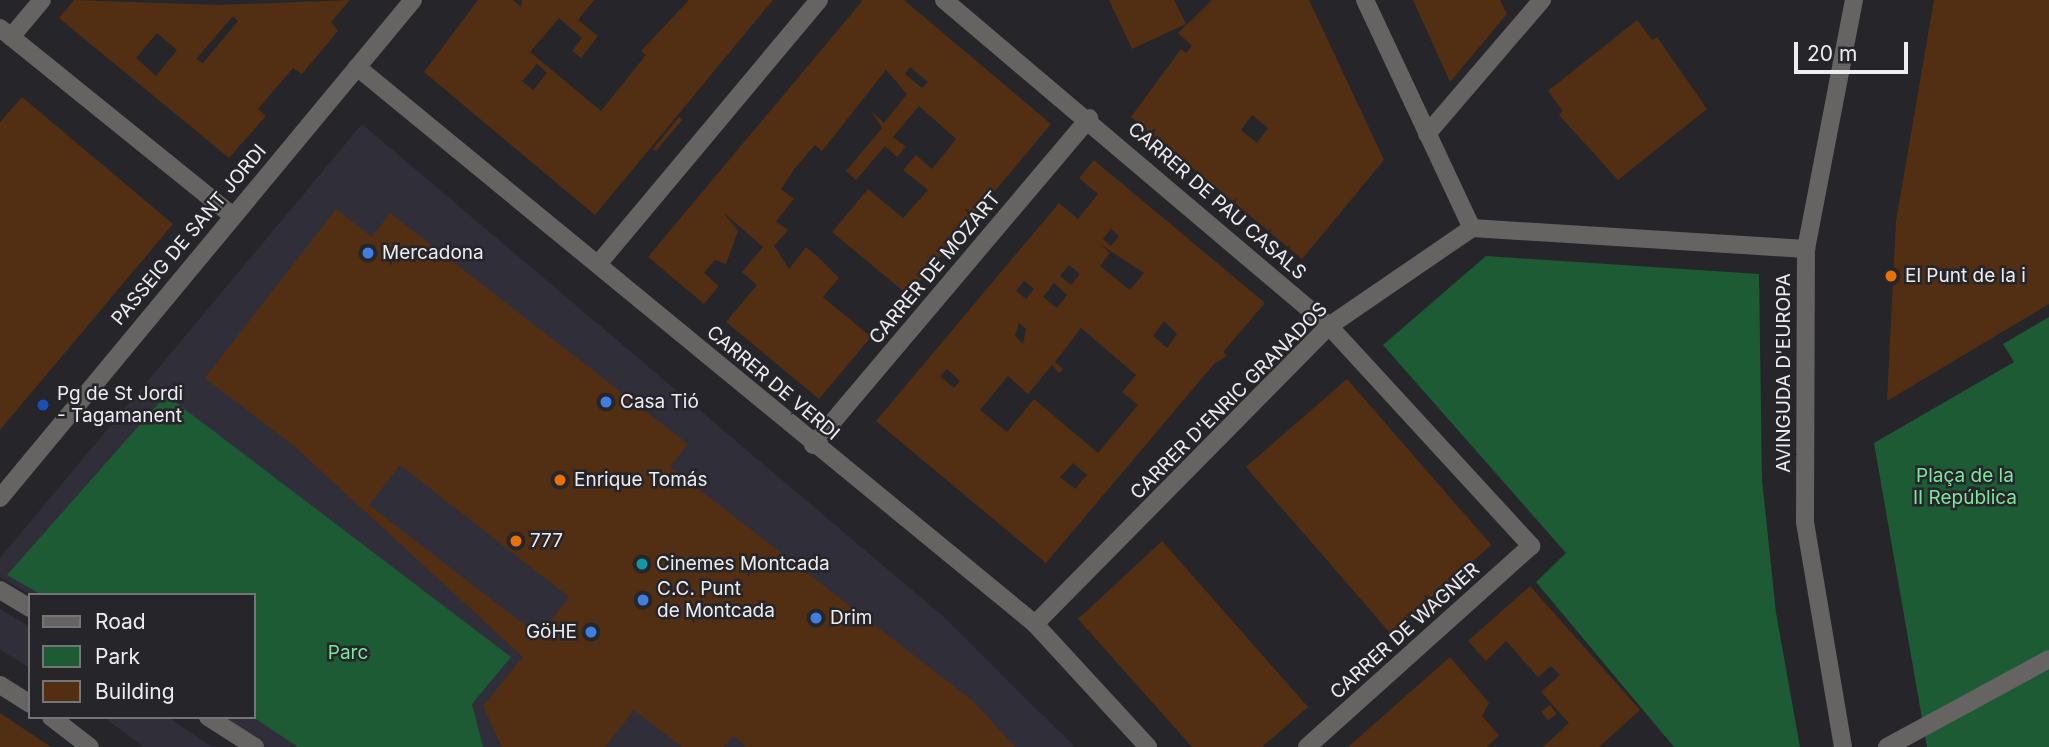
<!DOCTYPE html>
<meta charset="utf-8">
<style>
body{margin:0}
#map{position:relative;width:2049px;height:747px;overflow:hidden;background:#25252a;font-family:Inter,sans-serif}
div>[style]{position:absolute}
.built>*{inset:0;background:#2f2e39}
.green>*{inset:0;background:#1d5b34}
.building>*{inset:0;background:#522f13;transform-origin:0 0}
.pedestrian>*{height:18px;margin:-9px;padding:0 9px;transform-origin:9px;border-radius:9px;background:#666363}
.minor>*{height:18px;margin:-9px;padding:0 9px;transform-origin:9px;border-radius:9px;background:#666363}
.dots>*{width:19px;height:19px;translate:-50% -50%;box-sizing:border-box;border:4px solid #25252a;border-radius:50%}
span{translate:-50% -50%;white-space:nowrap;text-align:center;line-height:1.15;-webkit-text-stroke:5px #25252a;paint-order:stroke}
.street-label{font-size:19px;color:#ededf0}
.poi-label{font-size:19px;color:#ededf0}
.left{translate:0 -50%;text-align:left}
.right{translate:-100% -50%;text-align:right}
.park-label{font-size:19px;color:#7ee59e}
.legend{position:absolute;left:28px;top:593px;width:228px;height:126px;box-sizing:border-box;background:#25252a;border:2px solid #757579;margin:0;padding:9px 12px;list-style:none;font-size:21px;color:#ededf0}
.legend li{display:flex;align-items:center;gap:14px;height:35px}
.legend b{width:35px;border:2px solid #757579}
.scale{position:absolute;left:1794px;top:42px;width:114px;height:32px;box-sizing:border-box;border:4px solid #ededf0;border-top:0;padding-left:9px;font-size:21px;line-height:24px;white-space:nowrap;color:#ededf0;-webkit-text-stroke:5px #25252a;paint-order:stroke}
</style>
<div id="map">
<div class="built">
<i style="clip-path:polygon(362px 124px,945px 618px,1075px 747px,266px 747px,225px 717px,254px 717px,254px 595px,30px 595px,0 577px,0 558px)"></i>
<i style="clip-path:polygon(0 609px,30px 627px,30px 668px,0 650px)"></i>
<i style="clip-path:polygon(103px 717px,168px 717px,212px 747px,144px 747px)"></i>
</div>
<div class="green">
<i style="clip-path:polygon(1486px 256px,1759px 274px,1762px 480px,1776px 613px,1800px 747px,1674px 747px,1536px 582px,1566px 553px,1383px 345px)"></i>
<i style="clip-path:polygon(2049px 317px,2049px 747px,1927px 747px,1874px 443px,2014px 362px,2003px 344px)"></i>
<i style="clip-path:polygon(166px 395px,511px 657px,472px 704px,483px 747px,298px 747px,253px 717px,254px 595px,42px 595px,7px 575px)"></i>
</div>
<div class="building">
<i style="clip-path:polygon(evenodd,74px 0,219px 5px,350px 0,331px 22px,338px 31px,302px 74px,293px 68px,258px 109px,266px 116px,229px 158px,59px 18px,74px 0,233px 16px,238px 21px,203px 63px,196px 59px,233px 16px,74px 0,157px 33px,177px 50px,156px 76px,136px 58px,157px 33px)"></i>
<i style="clip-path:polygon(evenodd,478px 0,513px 0,521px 7px,522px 0,594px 0,578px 20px,598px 36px,581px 58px,572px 51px,582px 38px,559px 18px,530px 52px,601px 111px,646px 55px,641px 51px,689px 0,773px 0,595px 215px,424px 72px,478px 0,537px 64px,547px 73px,533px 90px,522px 81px,537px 64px)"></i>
<i style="clip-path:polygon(evenodd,863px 0,904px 0,1051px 124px,908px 295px,832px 232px,868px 189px,903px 218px,928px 190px,903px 170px,916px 155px,932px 169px,956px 139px,919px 106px,893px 137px,906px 147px,897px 157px,885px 146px,856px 180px,846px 171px,882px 128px,871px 111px,884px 123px,907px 94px,886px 70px,822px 151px,815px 145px,795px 168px,781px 189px,794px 199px,776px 221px,788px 230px,774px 246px,789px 269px,806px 247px,818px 257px,839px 278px,823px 297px,871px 337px,819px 399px,726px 322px,757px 285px,742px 272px,763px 247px,723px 212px,738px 231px,726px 264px,715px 260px,704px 273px,719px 286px,704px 304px,648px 257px,863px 0,910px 67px,928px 82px,922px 88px,905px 74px,910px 67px)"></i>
<i style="clip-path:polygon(1109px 0,1174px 0,1186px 24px,1132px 49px)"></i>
<i style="clip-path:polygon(evenodd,1212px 0,1309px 0,1384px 160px,1302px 259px,1131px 117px,1181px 49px,1186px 53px,1192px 46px,1178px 33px,1212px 0,1252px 115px,1268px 128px,1257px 143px,1241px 130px,1252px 115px)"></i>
<i style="clip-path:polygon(1413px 0,1500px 0,1507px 14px,1450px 82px)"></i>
<i style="clip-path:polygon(1934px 0,2049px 0,2049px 304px,1887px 401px,1896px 221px)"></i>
<i style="clip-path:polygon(1637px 20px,1652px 40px,1657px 37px,1707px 109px,1618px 180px,1559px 115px,1563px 111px,1548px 91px)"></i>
<i style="clip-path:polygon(22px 97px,173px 224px,0 430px,0 122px)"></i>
<i style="clip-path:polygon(679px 117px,682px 120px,656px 151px,653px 149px)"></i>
<i style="clip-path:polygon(evenodd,1094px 160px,1265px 303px,1223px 352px,1227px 356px,1214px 364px,1046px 563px,876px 421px,1059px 203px,1078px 219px,1098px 194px,1079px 178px,1094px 160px,1111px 229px,1119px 236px,1111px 246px,1103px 239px,1111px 229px,1094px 160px,1100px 244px,1144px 273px,1130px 290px,1100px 266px,1110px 253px,1100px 244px,1094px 160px,1069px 265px,1080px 274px,1071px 285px,1060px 276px,1069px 265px,1094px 160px,1024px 281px,1034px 289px,1026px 299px,1016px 291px,1024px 281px,1094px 160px,1054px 283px,1067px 295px,1057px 308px,1043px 297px,1054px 283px,1094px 160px,1164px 321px,1177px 334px,1167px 348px,1153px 336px,1164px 321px,1094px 160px,1019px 323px,1026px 329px,1023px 344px,1015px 336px,1019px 323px,1094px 160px,1081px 328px,1136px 375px,1122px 392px,1138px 405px,1098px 453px,1034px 399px,1007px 432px,980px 410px,1008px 376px,1028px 394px,1052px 365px,1059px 373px,1063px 369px,1055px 362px,1081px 328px,1094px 160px,947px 369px,960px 381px,954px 388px,940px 376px,947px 369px,1094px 160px,1073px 463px,1087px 475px,1075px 489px,1060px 477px,1073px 463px)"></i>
<i style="clip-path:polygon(evenodd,336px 209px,372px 237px,390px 213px,688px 444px,670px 467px,973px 701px,1015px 747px,747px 747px,733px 736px,724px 747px,682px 747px,634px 710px,605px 747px,502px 747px,483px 706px,523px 657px,294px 446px,205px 378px,336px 209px,400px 465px,569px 597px,539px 636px,369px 505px,400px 465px)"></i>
<i style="left:1347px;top:379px;width:220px;height:134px;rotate:49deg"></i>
<i style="clip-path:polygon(1162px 541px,1308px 707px,1262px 747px,1192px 747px,1078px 619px)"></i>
<i style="clip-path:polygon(1530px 586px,1640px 710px,1599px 747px,1543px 747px,1569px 723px,1541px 692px,1560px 675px,1551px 666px,1538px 677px,1506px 641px,1486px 661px,1468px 641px)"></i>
<i style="clip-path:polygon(1450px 657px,1489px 703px,1482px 716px,1499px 735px,1487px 747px,1348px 747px)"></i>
<i style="left:1550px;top:705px;width:11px;height:11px;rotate:52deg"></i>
<i style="clip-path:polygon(0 713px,51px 747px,0 747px)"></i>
</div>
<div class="pedestrian">
<i style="left:1427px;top:134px;width:177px;rotate:-49.4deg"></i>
<i style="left:1887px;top:747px;width:184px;rotate:-28.5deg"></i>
</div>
<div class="minor">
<i style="left:944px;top:0;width:504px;rotate:40.26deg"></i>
<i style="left:1329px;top:326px;width:299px;rotate:47.4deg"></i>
<i style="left:1531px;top:546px;width:301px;rotate:138.1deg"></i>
<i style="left:1365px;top:0;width:252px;rotate:64.9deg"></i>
<i style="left:0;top:28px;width:298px;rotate:38.9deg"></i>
<i style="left:11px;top:37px;width:48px;rotate:-50deg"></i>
<i style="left:357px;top:67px;width:877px;rotate:39.4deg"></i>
<i style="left:1035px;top:624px;width:167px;rotate:47.4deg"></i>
<i style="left:599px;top:263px;width:343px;rotate:-50.1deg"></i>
<i style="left:813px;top:445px;width:428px;rotate:-49.8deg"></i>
<i style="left:0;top:498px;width:647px;rotate:-50.33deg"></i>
<i style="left:0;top:590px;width:35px;rotate:31deg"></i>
<i style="left:1035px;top:624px;width:419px;rotate:-45.4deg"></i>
<i style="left:1329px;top:326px;width:173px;rotate:-34.4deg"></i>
<i style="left:1472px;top:228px;width:335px;rotate:3.6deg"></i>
<i style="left:0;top:685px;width:36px;rotate:32deg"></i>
<i style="left:51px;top:717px;width:49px;rotate:37.6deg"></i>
<i style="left:208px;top:717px;width:56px;rotate:32.6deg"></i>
<i style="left:1843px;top:747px;width:228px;rotate:-99.6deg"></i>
<i style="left:1805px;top:522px;width:273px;rotate:-89.8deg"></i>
<i style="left:1806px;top:249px;width:254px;rotate:-79.1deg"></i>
</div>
<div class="dots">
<i style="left:368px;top:253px;background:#3f7fe0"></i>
<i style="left:1891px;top:276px;background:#e8710a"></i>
<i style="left:606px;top:402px;background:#3f7fe0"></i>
<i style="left:43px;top:405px;background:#1a4fb4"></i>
<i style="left:560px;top:480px;background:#e8710a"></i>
<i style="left:516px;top:541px;background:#e8710a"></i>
<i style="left:642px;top:564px;background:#0f9aa8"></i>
<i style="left:643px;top:600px;background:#3f7fe0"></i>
<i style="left:816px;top:618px;background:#3f7fe0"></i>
<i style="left:591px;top:632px;background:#3f7fe0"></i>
</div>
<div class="street-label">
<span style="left:1217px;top:201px;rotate:41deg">CARRER DE PAU CASALS</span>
<span style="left:189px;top:235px;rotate:-50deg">PASSEIG DE SANT JORDI</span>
<span style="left:935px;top:268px;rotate:-50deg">CARRER DE MOZART</span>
<span style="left:1784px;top:373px;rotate:-90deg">AVINGUDA D'EUROPA</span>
<span style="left:773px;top:383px;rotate:40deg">CARRER DE VERDI</span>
<span style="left:1229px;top:401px;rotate:-45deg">CARRER D'ENRIC GRANADOS</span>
<span style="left:1405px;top:631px;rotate:-42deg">CARRER DE WAGNER</span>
</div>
<div class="poi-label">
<span class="left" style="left:382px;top:253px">Mercadona</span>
<span class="left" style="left:1905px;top:276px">El Punt de la i</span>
<span class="left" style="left:57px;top:405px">Pg de St Jordi<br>- Tagamanent</span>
<span class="left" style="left:620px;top:402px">Casa Tió</span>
<span class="left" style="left:574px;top:480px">Enrique Tomás</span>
<span class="left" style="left:530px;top:541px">777</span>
<span class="left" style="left:656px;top:564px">Cinemes Montcada</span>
<span class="left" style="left:657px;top:600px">C.C. Punt<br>de Montcada</span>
<span class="left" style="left:830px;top:618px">Drim</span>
<span class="right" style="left:577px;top:632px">GöHE</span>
</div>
<div class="park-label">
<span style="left:1965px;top:487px">Plaça de la<br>II República</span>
<span style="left:348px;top:653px">Parc</span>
</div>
<ul class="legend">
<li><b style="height:9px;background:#666363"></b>Road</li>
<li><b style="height:19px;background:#1d5b34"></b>Park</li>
<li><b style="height:19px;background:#522f13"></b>Building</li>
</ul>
<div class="scale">20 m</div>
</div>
